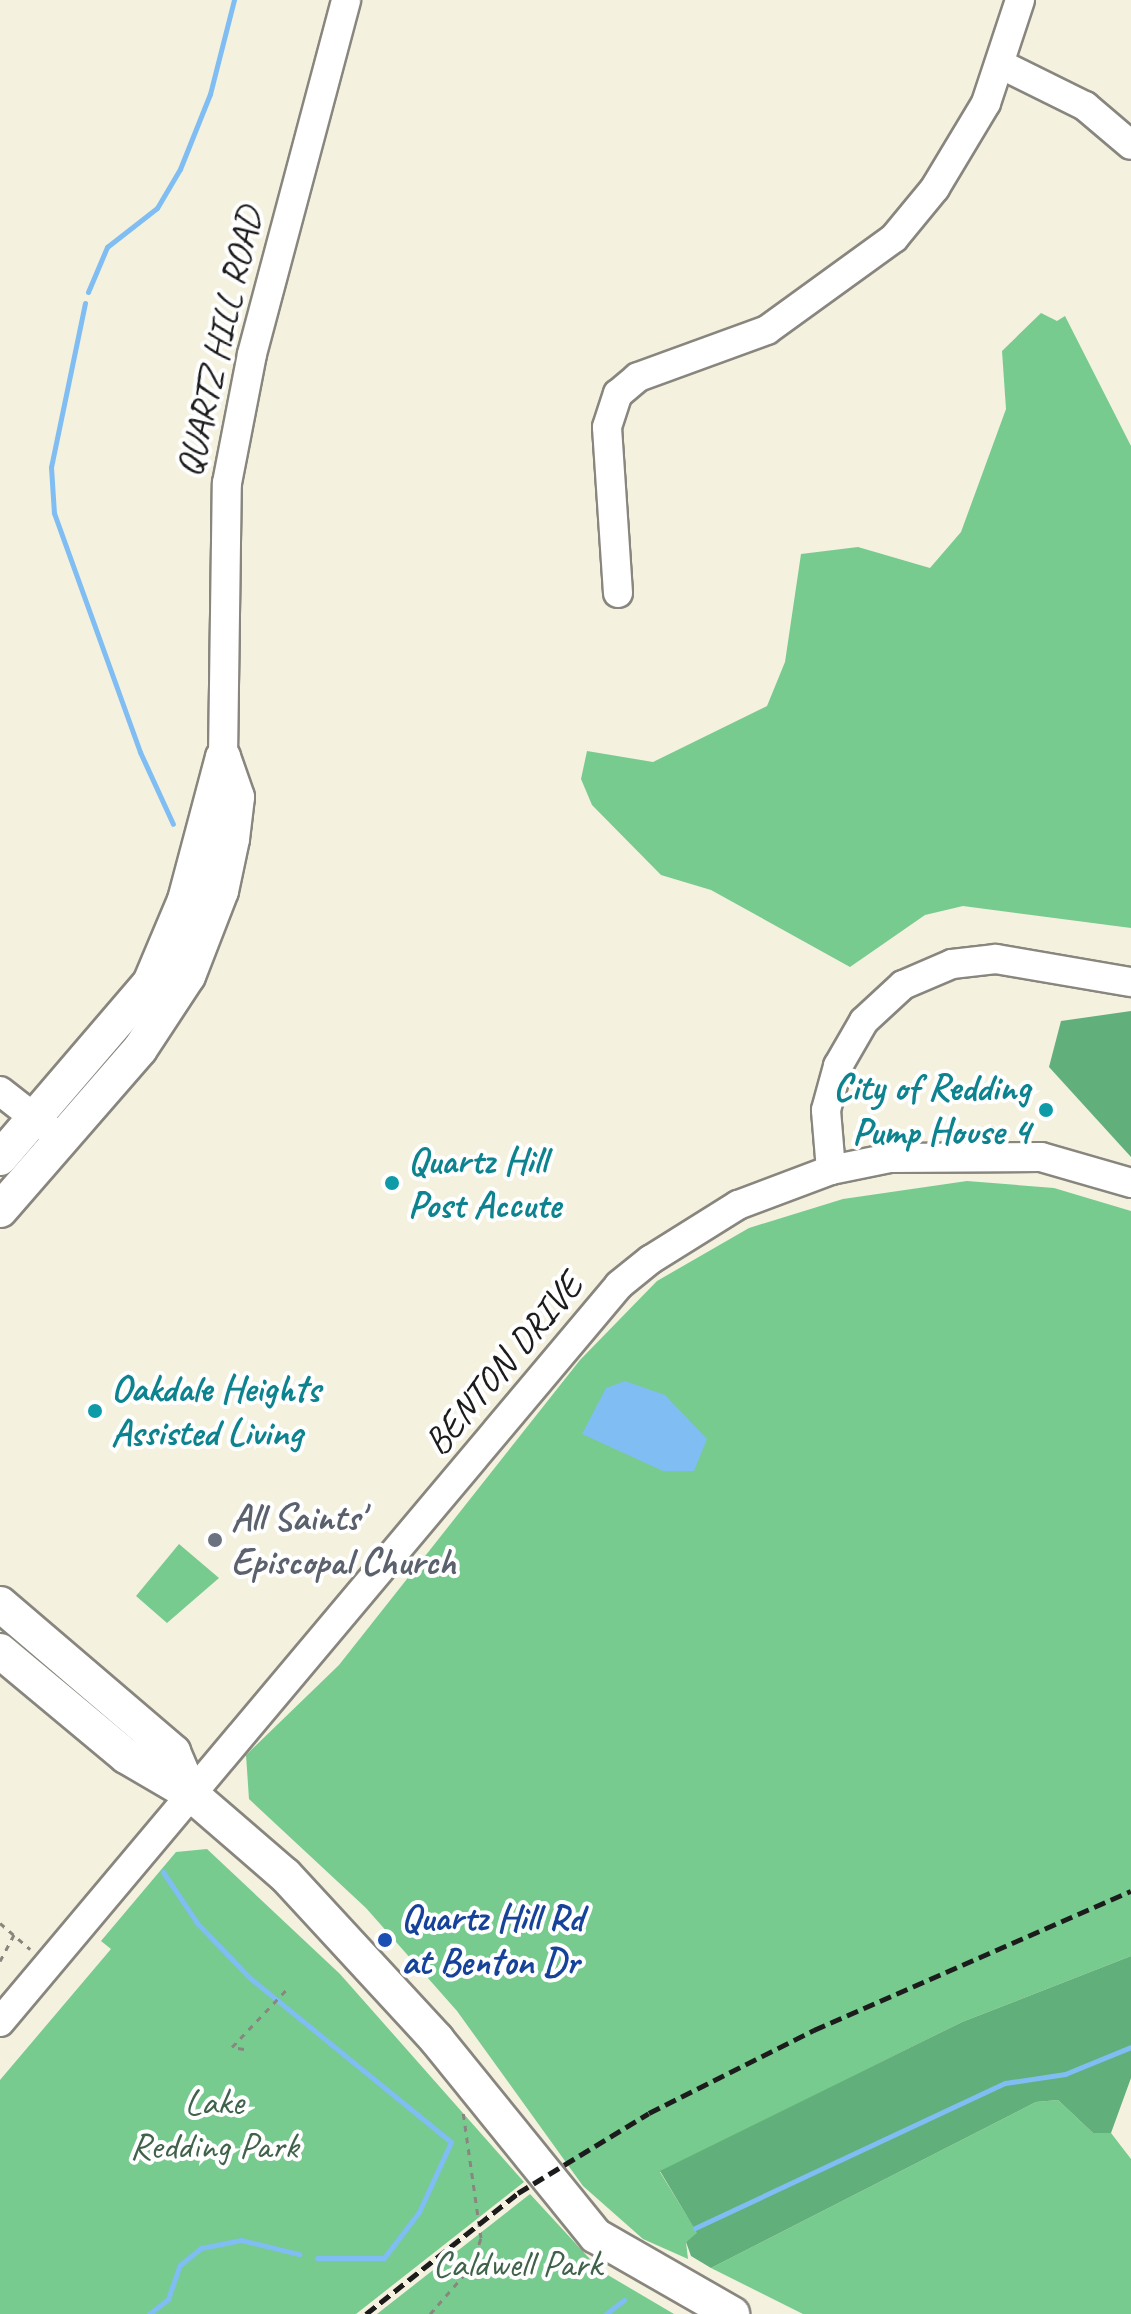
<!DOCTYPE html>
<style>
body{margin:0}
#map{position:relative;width:1131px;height:2314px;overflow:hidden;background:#f4f1df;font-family:Caveat,sans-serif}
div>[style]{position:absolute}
.green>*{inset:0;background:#77cb8f}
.forest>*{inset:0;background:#61af7a}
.water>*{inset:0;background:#7fbdf2}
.stream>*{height:5px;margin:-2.5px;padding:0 2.5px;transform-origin:2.5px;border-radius:2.5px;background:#7fbdf2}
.path>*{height:3px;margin-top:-1.5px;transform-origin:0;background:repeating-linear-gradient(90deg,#88867e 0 6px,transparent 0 12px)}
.roads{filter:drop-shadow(2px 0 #88867e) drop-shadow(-2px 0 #88867e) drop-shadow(0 2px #88867e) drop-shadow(0 -2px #88867e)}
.minor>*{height:28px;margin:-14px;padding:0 14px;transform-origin:14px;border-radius:14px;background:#fff}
.major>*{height:34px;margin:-17px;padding:0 17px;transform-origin:17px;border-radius:17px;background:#fff}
.rail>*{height:5px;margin-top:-2.5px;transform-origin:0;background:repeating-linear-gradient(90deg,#1c1c1c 0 12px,transparent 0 18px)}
.dots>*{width:22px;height:22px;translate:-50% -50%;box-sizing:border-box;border:4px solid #fff;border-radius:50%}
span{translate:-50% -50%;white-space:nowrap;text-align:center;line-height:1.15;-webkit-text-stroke:8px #fff;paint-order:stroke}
.street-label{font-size:38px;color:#1c1c1c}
.culture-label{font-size:38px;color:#0d838f;font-weight:700}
.right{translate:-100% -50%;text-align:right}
.left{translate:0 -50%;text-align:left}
.worship-label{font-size:38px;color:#5b616d;font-weight:700}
.transit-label{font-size:38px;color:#164399;font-weight:700}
.park-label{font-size:38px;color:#40624a}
</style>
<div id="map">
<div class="green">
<i style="clip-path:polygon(1041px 313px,1057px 321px,1065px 316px,1131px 446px,1131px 928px,963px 906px,925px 915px,850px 967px,711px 890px,661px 875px,592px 805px,581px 779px,587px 751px,653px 762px,767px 706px,785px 662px,801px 554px,858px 547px,930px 568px,961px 532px,1006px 409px,1002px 351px)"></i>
<i style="clip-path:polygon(967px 1181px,1054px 1188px,1131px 1211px,1131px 1956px,962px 2022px,660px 2172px,698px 2234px,686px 2242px,688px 2259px,643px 2239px,583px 2186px,457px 2011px,366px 1908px,249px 1799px,246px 1755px,339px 1665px,580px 1360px,657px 1281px,749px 1228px,843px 1199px)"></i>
<i style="clip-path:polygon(179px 1544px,219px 1578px,167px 1623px,136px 1596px)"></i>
<i style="clip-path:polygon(207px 1849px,340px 1974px,524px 2182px,356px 2314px,0 2314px,0 2080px,111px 1949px,101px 1941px,176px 1852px)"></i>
<i style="clip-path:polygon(1058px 2100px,1093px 2133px,1111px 2133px,1131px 2159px,1131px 2314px,803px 2314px,711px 2268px,1036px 2102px)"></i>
<i style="clip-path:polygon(530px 2194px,601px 2271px,674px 2314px,377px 2314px)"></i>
</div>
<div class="forest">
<i style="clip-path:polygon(1131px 1011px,1131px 1157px,1049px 1067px,1061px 1021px)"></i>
<i style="clip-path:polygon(1131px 1956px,1131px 2078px,1111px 2133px,1093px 2133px,1058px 2100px,1036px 2102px,711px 2268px,691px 2256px,686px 2242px,697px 2233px,660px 2171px,962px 2022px)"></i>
</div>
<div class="water">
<i style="clip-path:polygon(625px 1381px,665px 1395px,707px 1439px,694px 1471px,663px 1471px,582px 1434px,606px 1388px)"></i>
</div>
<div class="stream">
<i style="left:88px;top:292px;width:49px;rotate:-67.1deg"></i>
<i style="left:107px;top:247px;width:63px;rotate:-38deg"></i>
<i style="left:157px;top:208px;width:45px;rotate:-59.5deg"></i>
<i style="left:180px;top:169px;width:81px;rotate:-68.2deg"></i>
<i style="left:210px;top:94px;width:97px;rotate:-75.7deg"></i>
<i style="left:85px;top:303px;width:167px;rotate:101.7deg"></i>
<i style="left:51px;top:467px;width:46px;rotate:86.3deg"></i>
<i style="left:54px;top:513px;width:254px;rotate:70.2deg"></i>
<i style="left:140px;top:752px;width:79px;rotate:65.4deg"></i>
<i style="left:163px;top:1872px;width:63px;rotate:56.1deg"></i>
<i style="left:198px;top:1924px;width:75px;rotate:46.1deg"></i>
<i style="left:250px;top:1978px;width:259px;rotate:39.2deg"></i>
<i style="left:451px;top:2142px;width:77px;rotate:114.6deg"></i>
<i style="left:419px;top:2212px;width:58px;rotate:127.3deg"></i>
<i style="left:384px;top:2258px;width:67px;rotate:180deg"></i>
<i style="left:695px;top:2228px;width:342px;rotate:-25.1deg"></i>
<i style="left:1005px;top:2083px;width:61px;rotate:-8.5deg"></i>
<i style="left:1065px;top:2074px;width:71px;rotate:-22.2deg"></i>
<i style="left:149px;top:2314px;width:24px;rotate:-38deg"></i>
<i style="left:168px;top:2299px;width:36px;rotate:-71deg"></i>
<i style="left:180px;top:2265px;width:27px;rotate:-39deg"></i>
<i style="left:201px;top:2248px;width:41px;rotate:-11.3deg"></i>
<i style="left:241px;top:2240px;width:60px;rotate:13.6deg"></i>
<i style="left:606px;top:2314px;width:23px;rotate:-38deg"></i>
</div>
<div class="path">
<i style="left:0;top:1923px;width:40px;rotate:41deg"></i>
<i style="left:0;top:1961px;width:30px;rotate:-62deg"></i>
<i style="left:244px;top:2049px;width:12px;rotate:-171deg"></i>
<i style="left:232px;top:2047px;width:80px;rotate:-46.5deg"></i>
<i style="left:430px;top:2314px;width:62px;rotate:-48.9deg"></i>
<i style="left:471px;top:2267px;width:31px;rotate:-71deg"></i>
<i style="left:481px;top:2238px;width:127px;rotate:-98.1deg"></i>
</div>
<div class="roads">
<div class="minor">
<i style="left:1002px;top:65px;width:93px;rotate:26.3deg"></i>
<i style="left:1085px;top:106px;width:60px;rotate:40.3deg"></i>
<i style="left:618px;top:593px;width:166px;rotate:-93.8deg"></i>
<i style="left:607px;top:427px;width:35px;rotate:-72deg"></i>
<i style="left:618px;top:394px;width:26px;rotate:-40deg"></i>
<i style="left:638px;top:377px;width:137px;rotate:-20deg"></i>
<i style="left:767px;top:330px;width:157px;rotate:-35.9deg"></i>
<i style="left:894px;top:238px;width:65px;rotate:-50.6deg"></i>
<i style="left:935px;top:188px;width:99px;rotate:-59deg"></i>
<i style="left:986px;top:103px;width:108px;rotate:-71.7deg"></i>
<i style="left:223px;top:757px;width:274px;rotate:-89.2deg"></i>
<i style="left:227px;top:483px;width:131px;rotate:-79deg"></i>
<i style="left:252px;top:354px;width:366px;rotate:-75.1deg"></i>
<i style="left:0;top:1091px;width:63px;rotate:38deg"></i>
<i style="left:831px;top:1170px;width:60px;rotate:-94.8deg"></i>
<i style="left:826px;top:1110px;width:46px;rotate:-74.7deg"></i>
<i style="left:838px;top:1066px;width:52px;rotate:-60deg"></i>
<i style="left:864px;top:1021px;width:53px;rotate:-42.7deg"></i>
<i style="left:903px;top:985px;width:53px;rotate:-23.2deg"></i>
<i style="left:952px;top:964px;width:44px;rotate:-6.5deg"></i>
<i style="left:996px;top:959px;width:137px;rotate:9.7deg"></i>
<i style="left:0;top:2022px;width:962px;rotate:-49.97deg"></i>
<i style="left:619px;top:1285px;width:40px;rotate:-39deg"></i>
<i style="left:650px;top:1260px;width:104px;rotate:-32deg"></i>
<i style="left:738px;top:1205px;width:99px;rotate:-20.6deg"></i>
<i style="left:831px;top:1170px;width:60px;rotate:-11.5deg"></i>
<i style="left:890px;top:1158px;width:151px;rotate:-0.4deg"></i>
<i style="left:1041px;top:1157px;width:94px;rotate:16.1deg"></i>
</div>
<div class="major">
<i style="left:0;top:1158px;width:230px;rotate:-49.4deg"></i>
<i style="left:150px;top:983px;width:90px;rotate:-67.1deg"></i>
<i style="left:185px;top:900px;width:148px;rotate:-75.1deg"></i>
<i style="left:0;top:1210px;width:213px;rotate:-49deg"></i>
<i style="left:140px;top:1049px;width:87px;rotate:-56.7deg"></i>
<i style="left:188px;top:976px;width:91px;rotate:-68.8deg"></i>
<i style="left:221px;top:891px;width:53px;rotate:-78.1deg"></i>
<i style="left:232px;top:839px;width:42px;rotate:-83.2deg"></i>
<i style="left:237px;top:797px;width:42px;rotate:-109.3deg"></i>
<i style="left:0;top:1604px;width:228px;rotate:40.5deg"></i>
<i style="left:173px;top:1752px;width:46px;rotate:66.8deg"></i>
<i style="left:0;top:1651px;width:164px;rotate:39.8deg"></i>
<i style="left:126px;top:1756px;width:75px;rotate:30.3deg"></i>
<i style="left:191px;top:1794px;width:124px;rotate:40.8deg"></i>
<i style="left:285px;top:1875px;width:224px;rotate:47.3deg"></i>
<i style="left:437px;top:2040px;width:252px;rotate:51deg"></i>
<i style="left:596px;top:2236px;width:157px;rotate:29.8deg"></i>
</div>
</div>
<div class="rail">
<i style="left:366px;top:2314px;width:194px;rotate:-38.5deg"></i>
<i style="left:518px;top:2193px;width:153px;rotate:-31.4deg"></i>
<i style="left:649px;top:2113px;width:185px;rotate:-26.7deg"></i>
<i style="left:814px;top:2030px;width:346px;rotate:-23.7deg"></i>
</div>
<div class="dots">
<i style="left:1046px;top:1110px;background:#0f9aa8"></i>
<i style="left:392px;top:1183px;background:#0f9aa8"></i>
<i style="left:95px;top:1411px;background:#0f9aa8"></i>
<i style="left:215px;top:1540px;background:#6b7280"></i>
<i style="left:385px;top:1940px;background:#1a4fb4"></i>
</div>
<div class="street-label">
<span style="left:219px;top:342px;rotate:-77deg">QUARTZ HILL ROAD</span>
<span style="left:503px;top:1364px;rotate:-50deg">BENTON DRIVE</span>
</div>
<div class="culture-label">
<span class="right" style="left:1030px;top:1110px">City of Redding<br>Pump House 4</span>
<span class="left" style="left:408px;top:1183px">Quartz Hill<br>Post Accute</span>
<span class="left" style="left:111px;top:1411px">Oakdale Heights<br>Assisted Living</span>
</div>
<div class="worship-label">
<span class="left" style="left:231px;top:1540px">All Saints'<br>Episcopal Church</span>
</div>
<div class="transit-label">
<span class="left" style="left:401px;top:1940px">Quartz Hill Rd<br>at Benton Dr</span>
</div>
<div class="park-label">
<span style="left:214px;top:2124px">Lake<br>Redding Park</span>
<span style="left:517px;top:2264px">Caldwell Park</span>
</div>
</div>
